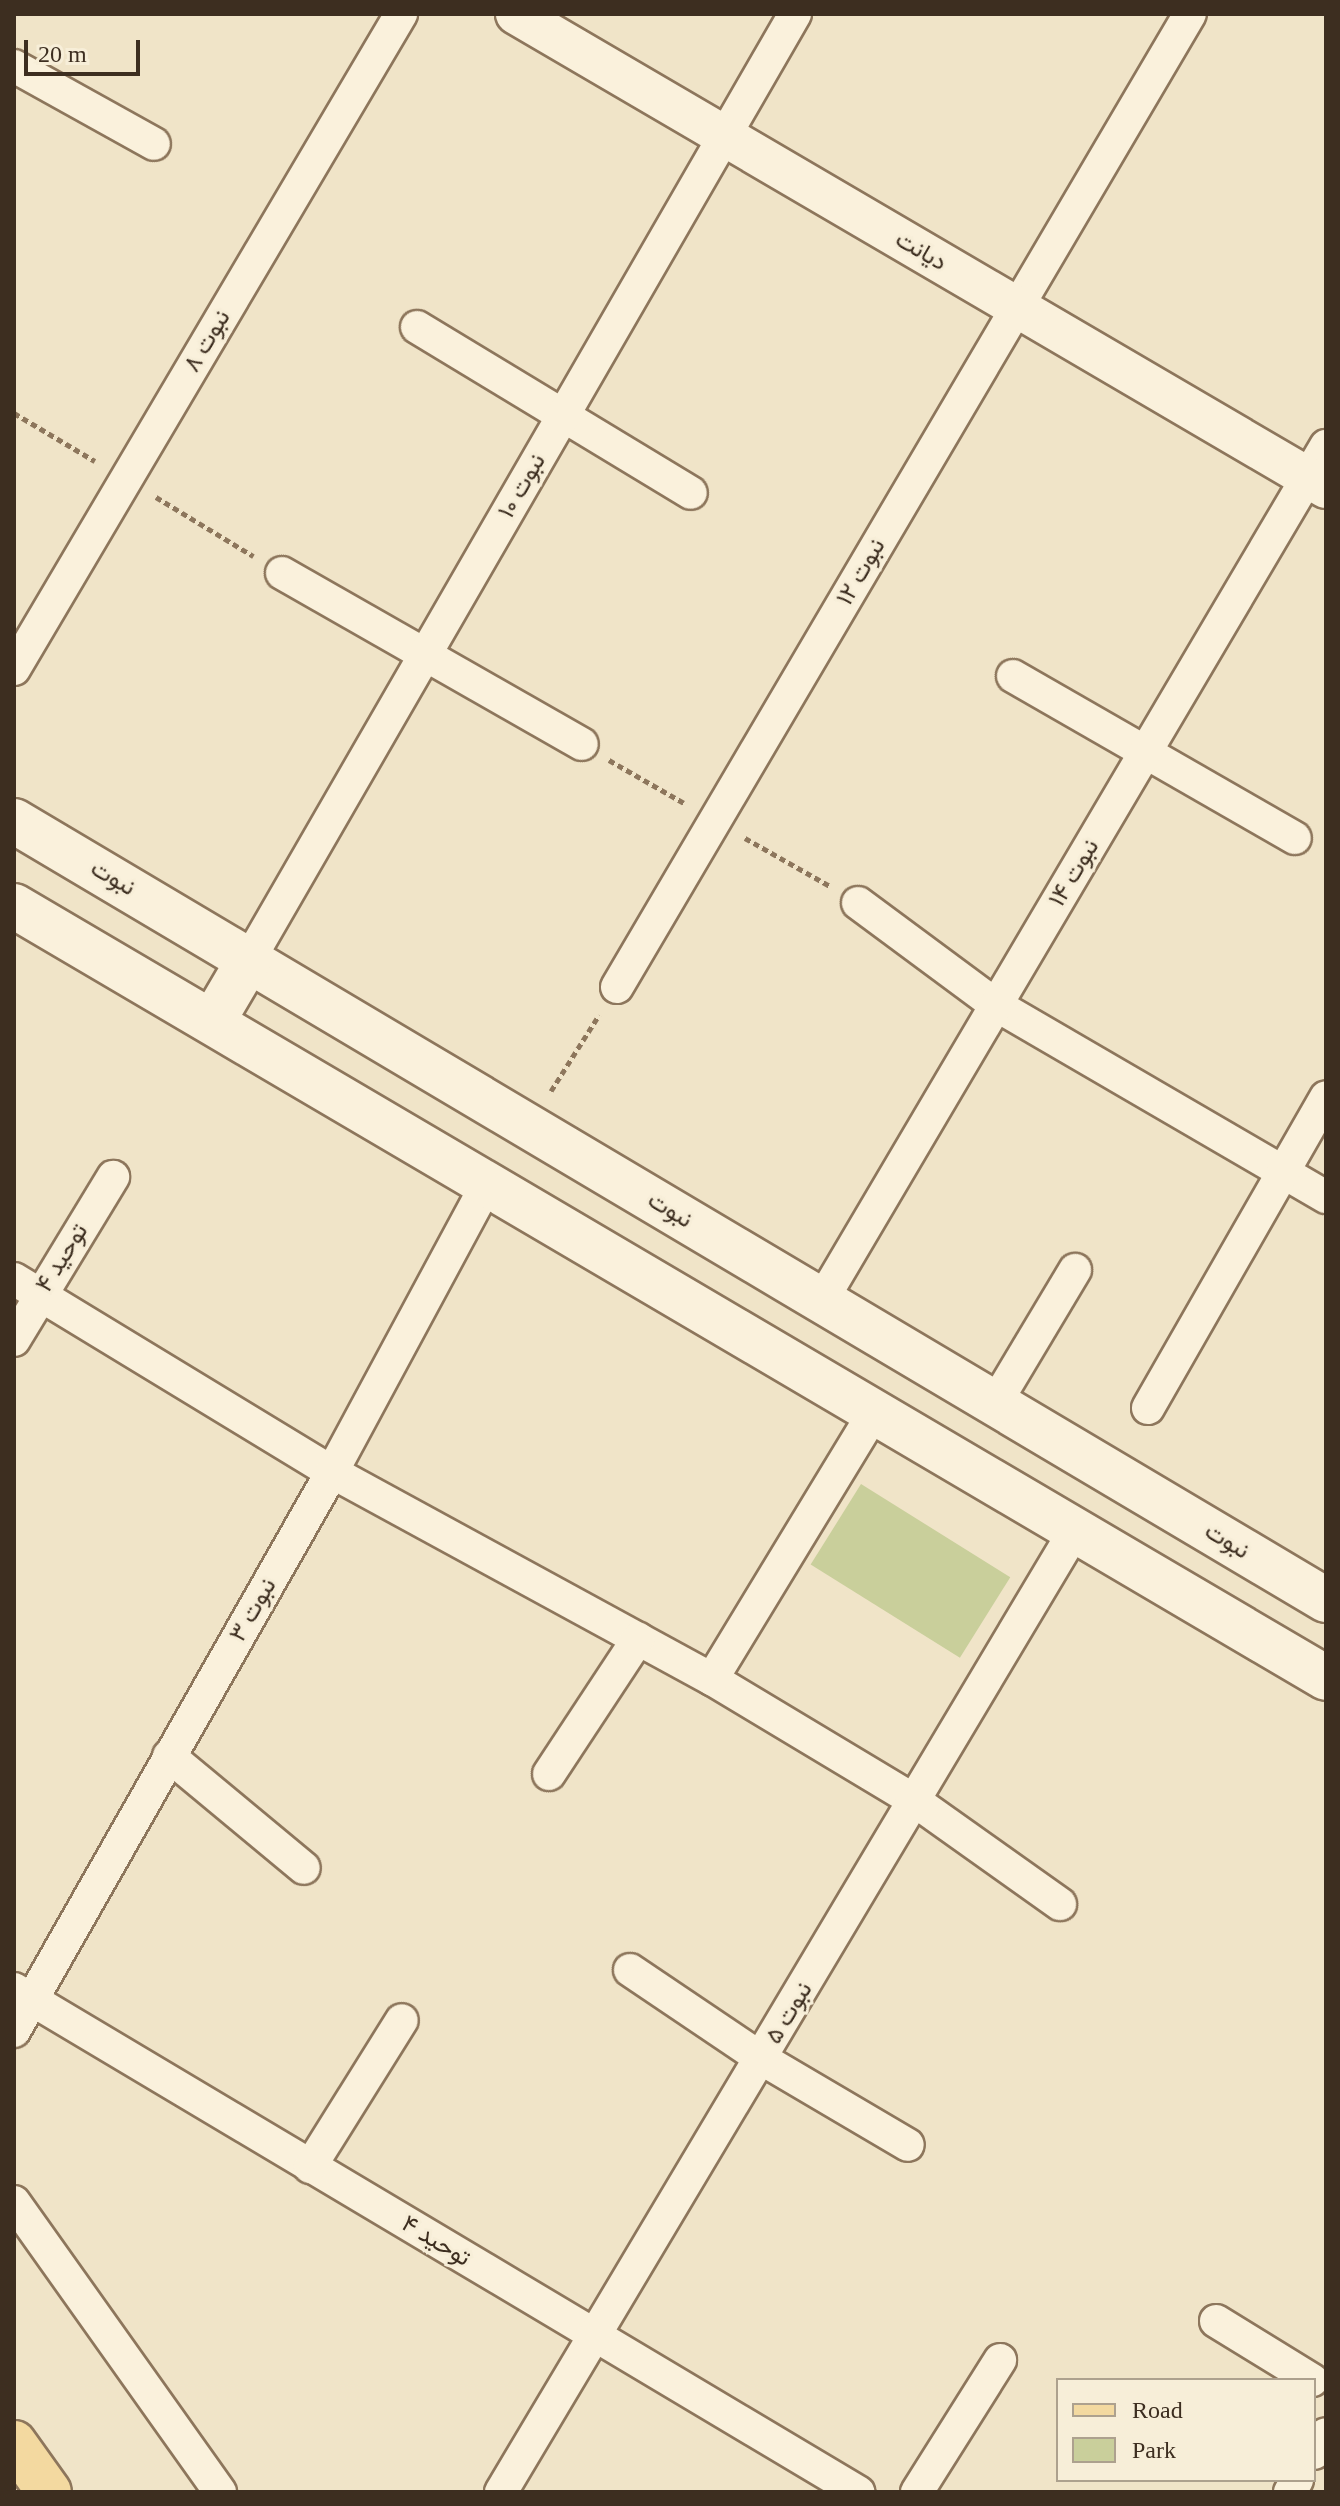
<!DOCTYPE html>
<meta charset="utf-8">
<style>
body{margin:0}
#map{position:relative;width:1340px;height:2506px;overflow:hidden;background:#f0e4c8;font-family:"Times New Roman",Vazirmatn,serif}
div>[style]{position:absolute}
.green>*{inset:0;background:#c9cf9b;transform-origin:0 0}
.path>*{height:5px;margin-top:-2.5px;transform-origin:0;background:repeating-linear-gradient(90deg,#8d765c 0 6px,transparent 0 10px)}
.roads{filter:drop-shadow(2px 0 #8d765c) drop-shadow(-2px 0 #8d765c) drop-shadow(0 2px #8d765c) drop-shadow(0 -2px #8d765c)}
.minor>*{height:32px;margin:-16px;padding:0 16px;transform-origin:16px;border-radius:16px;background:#faf1dc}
.tertiary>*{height:40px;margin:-20px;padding:0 20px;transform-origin:20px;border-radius:20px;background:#faf1dc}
.secondary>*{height:44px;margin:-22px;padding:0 22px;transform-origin:22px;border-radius:22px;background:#faf1dc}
.primary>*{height:44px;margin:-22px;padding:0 22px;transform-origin:22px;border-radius:22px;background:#f3d9a0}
span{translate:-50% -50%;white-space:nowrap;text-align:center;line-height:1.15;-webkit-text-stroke:6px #f7eed8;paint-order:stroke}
.street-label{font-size:24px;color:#3d2e20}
.frame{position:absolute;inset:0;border:16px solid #3d2e20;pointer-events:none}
.legend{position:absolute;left:1056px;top:2378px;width:260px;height:104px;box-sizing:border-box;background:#f7eed8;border:2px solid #ada18e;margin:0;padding:10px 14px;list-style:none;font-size:24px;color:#3d2e20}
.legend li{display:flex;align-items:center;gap:16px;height:40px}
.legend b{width:40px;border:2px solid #ada18e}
.scale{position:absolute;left:24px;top:40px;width:116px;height:36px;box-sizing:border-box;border:4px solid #3d2e20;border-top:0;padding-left:10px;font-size:24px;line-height:28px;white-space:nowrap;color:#3d2e20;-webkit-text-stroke:6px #f7eed8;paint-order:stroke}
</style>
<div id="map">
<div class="green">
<i style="left:861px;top:1484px;width:176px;height:95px;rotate:32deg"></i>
</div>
<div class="path">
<i style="left:14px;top:413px;width:94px;rotate:30.7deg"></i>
<i style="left:156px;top:497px;width:114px;rotate:31.3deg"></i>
<i style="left:609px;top:760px;width:86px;rotate:29.8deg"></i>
<i style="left:745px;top:838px;width:98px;rotate:29.5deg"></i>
<i style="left:551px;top:1091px;width:90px;rotate:-57.7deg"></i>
</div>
<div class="roads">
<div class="minor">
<i style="left:14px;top:66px;width:160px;rotate:29.1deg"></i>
<i style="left:417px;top:327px;width:320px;rotate:31.2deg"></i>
<i style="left:282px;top:573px;width:345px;rotate:29.7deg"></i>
<i style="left:14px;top:669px;width:761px;rotate:-59.42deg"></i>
<i style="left:1013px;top:676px;width:325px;rotate:29.9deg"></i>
<i style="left:858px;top:903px;width:172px;rotate:36.5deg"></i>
<i style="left:996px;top:1005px;width:382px;rotate:30.2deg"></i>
<i style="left:250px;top:958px;width:1090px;rotate:-60deg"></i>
<i style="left:617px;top:987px;width:1129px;rotate:-59.51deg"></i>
<i style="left:14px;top:1279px;width:372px;rotate:31.3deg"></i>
<i style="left:332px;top:1472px;width:433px;rotate:28.6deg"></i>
<i style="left:712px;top:1679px;width:237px;rotate:31deg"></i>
<i style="left:915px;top:1801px;width:178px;rotate:35.4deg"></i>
<i style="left:822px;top:1300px;width:992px;rotate:-59.45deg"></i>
<i style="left:14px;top:1340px;width:191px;rotate:-58.7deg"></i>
<i style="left:996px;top:1402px;width:154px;rotate:-59.1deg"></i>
<i style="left:1148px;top:1408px;width:358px;rotate:-60.2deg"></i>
<i style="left:712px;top:1679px;width:310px;rotate:-58.7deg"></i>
<i style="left:169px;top:1756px;width:175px;rotate:39.7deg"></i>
<i style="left:549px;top:1774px;width:162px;rotate:-56.6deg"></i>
<i style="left:630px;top:1970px;width:159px;rotate:34deg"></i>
<i style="left:762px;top:2059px;width:169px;rotate:30.5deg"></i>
<i style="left:14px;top:1989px;width:983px;rotate:30.79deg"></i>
<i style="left:14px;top:2031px;width:643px;rotate:-60.37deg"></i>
<i style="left:332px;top:1472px;width:325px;rotate:-61.7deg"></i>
<i style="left:310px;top:2167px;width:173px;rotate:-58deg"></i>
<i style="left:14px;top:2202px;width:356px;rotate:54.6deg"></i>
<i style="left:1216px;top:2321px;width:113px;rotate:31.6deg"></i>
<i style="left:1314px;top:2453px;width:22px;rotate:-58deg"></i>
<i style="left:501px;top:2492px;width:1118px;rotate:-59.17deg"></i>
<i style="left:917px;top:2492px;width:156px;rotate:-57.8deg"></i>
<i style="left:1290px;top:2492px;width:14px;rotate:-60deg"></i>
</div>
<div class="tertiary">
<i style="left:516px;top:14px;width:938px;rotate:30.34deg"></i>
</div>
<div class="secondary">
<i style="left:14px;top:821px;width:1526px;rotate:30.7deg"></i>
<i style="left:14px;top:906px;width:1522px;rotate:30.47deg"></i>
<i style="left:213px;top:1021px;width:73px;rotate:-59.6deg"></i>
</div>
<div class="primary">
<i style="left:14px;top:2443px;width:60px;rotate:54.5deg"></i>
</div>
</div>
<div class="street-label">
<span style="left:921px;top:251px;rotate:30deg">دیانت</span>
<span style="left:207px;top:341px;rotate:-59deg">نبوت ۸</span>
<span style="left:522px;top:486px;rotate:-60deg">نبوت ۱۰</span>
<span style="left:861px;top:572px;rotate:-60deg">نبوت ۱۲</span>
<span style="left:1074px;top:873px;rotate:-59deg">نبوت ۱۴</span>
<span style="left:113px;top:878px;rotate:30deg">نبوت</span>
<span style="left:670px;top:1210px;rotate:31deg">نبوت</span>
<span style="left:62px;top:1258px;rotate:-58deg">توحید ۴</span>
<span style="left:1227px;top:1541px;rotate:31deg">نبوت</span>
<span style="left:253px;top:1610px;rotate:-60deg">نبوت ۳</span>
<span style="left:789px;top:2013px;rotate:-59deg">نبوت ۵</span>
<span style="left:436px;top:2241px;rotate:31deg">توحید ۴</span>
</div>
<div class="frame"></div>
<ul class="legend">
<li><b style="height:10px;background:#f3d9a0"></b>Road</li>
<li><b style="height:22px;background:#c9cf9b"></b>Park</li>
</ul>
<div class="scale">20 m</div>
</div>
